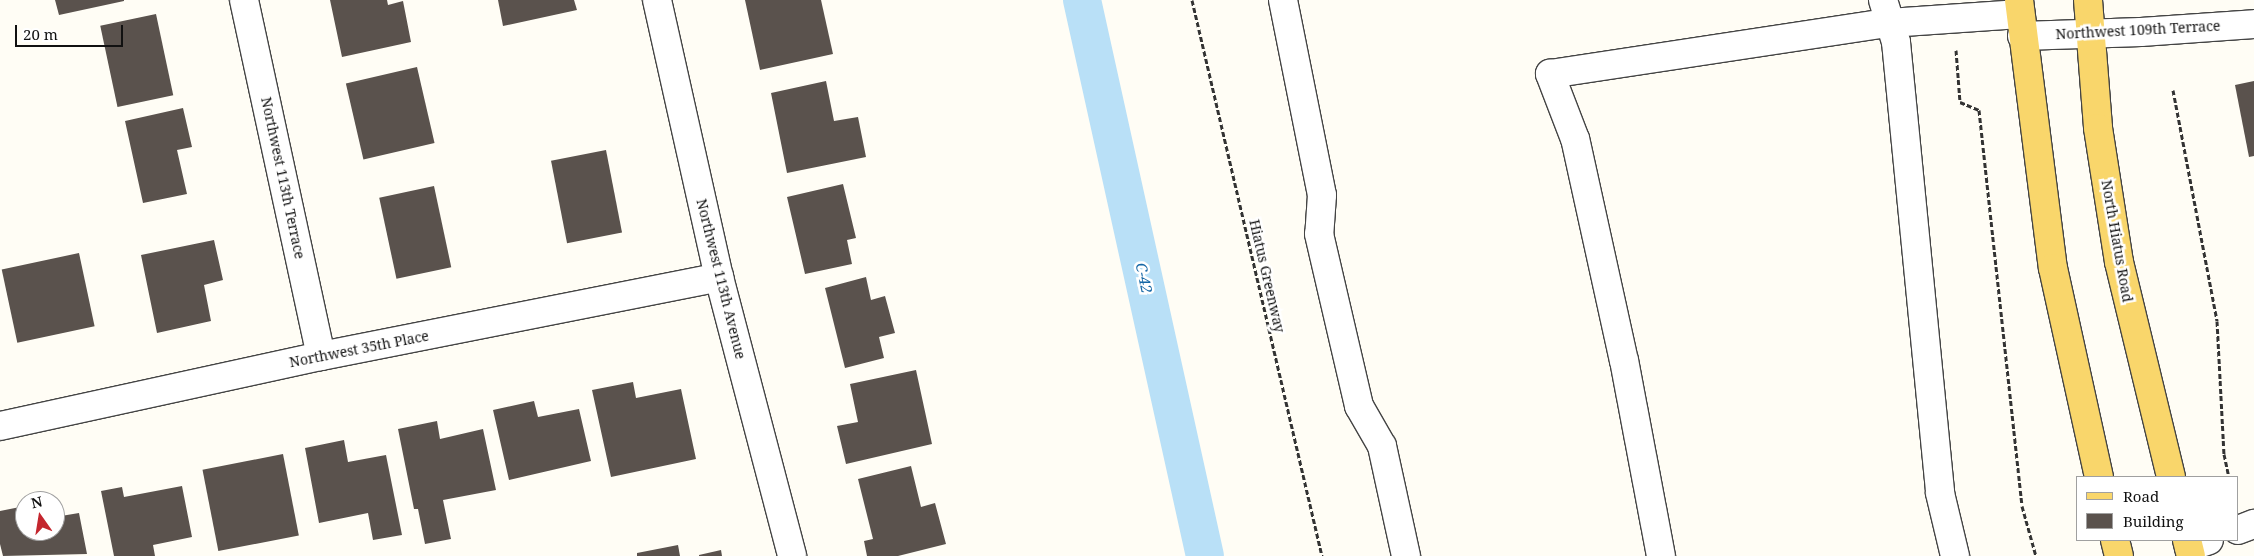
<!DOCTYPE html>
<style>
body{margin:0}
#map{position:relative;width:2254px;height:556px;overflow:hidden;background:#fffdf5;font-family:"Noto Serif",serif}
div>[style]{position:absolute}
.canal>*{height:38px;margin:-19px;padding:0 19px;transform-origin:19px;border-radius:19px;background:#b9e0f7}
.building>*{inset:0;background:#5a524d;transform-origin:0 0}
.path>*{height:3px;margin-top:-1.5px;transform-origin:0;background:repeating-linear-gradient(90deg,#333 0 5px,transparent 0 7.5px)}
.roads{filter:drop-shadow(1px 0 #444) drop-shadow(-1px 0 #444) drop-shadow(0 1px #444) drop-shadow(0 -1px #444)}
.minor>*{height:28px;margin:-14px;padding:0 14px;transform-origin:14px;border-radius:14px;background:#fff}
.major>*{height:28px;margin:-14px;padding:0 14px;transform-origin:14px;border-radius:14px;background:#f9d66b}
span{translate:-50% -50%;white-space:nowrap;text-align:center;line-height:1.15;-webkit-text-stroke:5px #fff;paint-order:stroke}
.street-label{font-size:14px;color:#111}
.water-label{font-size:15px;color:#1768a6;font-style:italic}
.legend{position:absolute;left:2076px;top:476px;width:162px;height:65px;box-sizing:border-box;background:#fff;border:1px solid #a0a0a0;margin:0;padding:6px 9px;list-style:none;font-size:15px;color:#111}
.legend li{display:flex;align-items:center;gap:10px;height:25px}
.legend b{width:25px;border:1px solid #a0a0a0}
.north{position:absolute;left:15px;top:491px;width:50px;height:50px;box-sizing:border-box;background:#fff;border:1px solid #a0a0a0;border-radius:50%;rotate:347deg;font-size:14px;font-weight:700;line-height:20px;text-align:center;color:#111}
.north::after{content:'';display:block;margin:auto;width:18px;height:22px;background:#c4262e;clip-path:polygon(50% 0,100% 100%,50% 72%,0 100%)}
.scale{position:absolute;left:15px;top:25px;width:108px;height:22px;box-sizing:border-box;border:2px solid #111;border-top:0;padding-left:6px;font-size:15px;line-height:18px;white-space:nowrap;color:#111;-webkit-text-stroke:4px #fff;paint-order:stroke}
</style>
<div id="map">
<div class="canal">
<i style="left:1082px;top:0;width:569px;rotate:77.53deg"></i>
</div>
<div class="building">
<i style="clip-path:polygon(55px 0,124px 0,124px 1px,59px 15px)"></i>
<i style="clip-path:polygon(330px 0,387px 0,388px 5px,403px 1px,411px 42px,342px 57px)"></i>
<i style="clip-path:polygon(498px 0,574px 0,577px 10px,503px 26px)"></i>
<i style="clip-path:polygon(745px 0,821px 0,833px 54px,760px 70px)"></i>
<i style="left:156px;top:14px;width:83px;height:57px;rotate:78deg"></i>
<i style="left:417px;top:67px;width:78px;height:73px;rotate:77deg"></i>
<i style="clip-path:polygon(826px 81px,834px 121px,858px 117px,866px 157px,787px 173px,771px 93px)"></i>
<i style="clip-path:polygon(2254px 81px,2254px 156px,2249px 157px,2235px 85px)"></i>
<i style="clip-path:polygon(183px 108px,192px 147px,177px 150px,187px 194px,143px 203px,125px 121px)"></i>
<i style="left:606px;top:150px;width:84px;height:56px;rotate:79deg"></i>
<i style="clip-path:polygon(843px 184px,856px 238px,847px 240px,852px 264px,805px 274px,787px 197px)"></i>
<i style="left:434px;top:186px;width:83px;height:56px;rotate:78deg"></i>
<i style="clip-path:polygon(214px 240px,223px 280px,204px 285px,211px 321px,157px 333px,141px 255px)"></i>
<i style="left:79px;top:253px;width:75px;height:79px;rotate:78deg"></i>
<i style="clip-path:polygon(866px 277px,871px 300px,885px 296px,895px 333px,879px 337px,884px 358px,845px 368px,825px 288px)"></i>
<i style="clip-path:polygon(916px 370px,932px 444px,846px 464px,837px 426px,858px 422px,850px 384px)"></i>
<i style="clip-path:polygon(633px 382px,636px 398px,681px 389px,696px 459px,611px 477px,592px 390px)"></i>
<i style="clip-path:polygon(534px 401px,538px 417px,579px 409px,591px 461px,509px 480px,493px 410px)"></i>
<i style="clip-path:polygon(437px 421px,440px 439px,483px 429px,496px 490px,443px 500px,451px 539px,425px 544px,418px 509px,414px 509px,398px 429px)"></i>
<i style="clip-path:polygon(344px 440px,348px 462px,386px 455px,402px 535px,373px 540px,368px 513px,319px 523px,305px 448px)"></i>
<i style="left:283px;top:454px;width:83px;height:82px;rotate:79deg"></i>
<i style="clip-path:polygon(911px 466px,921px 507px,935px 503px,946px 544px,898px 556px,867px 556px,864px 541px,873px 539px,858px 479px)"></i>
<i style="clip-path:polygon(182px 486px,192px 537px,153px 545px,155px 556px,114px 556px,101px 491px,122px 487px,124px 497px)"></i>
<i style="clip-path:polygon(25px 506px,25px 531px,55px 531px,55px 517px,79px 513px,87px 554px,3px 556px,0 544px,0 511px)"></i>
<i style="clip-path:polygon(678px 545px,680px 556px,637px 556px,637px 553px)"></i>
<i style="clip-path:polygon(721px 550px,722px 556px,699px 556px,699px 555px)"></i>
</div>
<div class="path">
<i style="left:1192px;top:0;width:571px;rotate:76.84deg"></i>
<i style="left:1956px;top:50px;width:52px;rotate:85.6deg"></i>
<i style="left:1960px;top:102px;width:21px;rotate:23deg"></i>
<i style="left:1979px;top:110px;width:398px;rotate:83.8deg"></i>
<i style="left:2022px;top:506px;width:52px;rotate:74.4deg"></i>
<i style="left:2173px;top:90px;width:235px;rotate:79.2deg"></i>
<i style="left:2217px;top:321px;width:133px;rotate:87deg"></i>
<i style="left:2224px;top:454px;width:24px;rotate:78deg"></i>
</div>
<div class="roads">
<div class="minor">
<i style="left:244px;top:0;width:364px;rotate:77.8deg"></i>
<i style="left:657px;top:0;width:284px;rotate:77.4deg"></i>
<i style="left:719px;top:277px;width:288px;rotate:75.3deg"></i>
<i style="left:1283px;top:0;width:199px;rotate:78.7deg"></i>
<i style="left:1322px;top:195px;width:39px;rotate:94deg"></i>
<i style="left:1319px;top:234px;width:177px;rotate:76.9deg"></i>
<i style="left:1359px;top:406px;width:46px;rotate:60.1deg"></i>
<i style="left:1382px;top:446px;width:113px;rotate:77.7deg"></i>
<i style="left:1883px;top:0;width:44px;rotate:72.8deg"></i>
<i style="left:1896px;top:42px;width:453px;rotate:84.4deg"></i>
<i style="left:1940px;top:493px;width:65px;rotate:76.6deg"></i>
<i style="left:2022px;top:36px;width:119px;rotate:-1.9deg"></i>
<i style="left:2141px;top:32px;width:113px;rotate:-4deg"></i>
<i style="left:0;top:426px;width:329px;rotate:-12.3deg"></i>
<i style="left:321px;top:356px;width:406px;rotate:-11.2deg"></i>
<i style="left:2238px;top:530px;width:17px;rotate:-21deg"></i>
<i style="left:2189px;top:547px;width:21px;rotate:-19deg"></i>
<i style="left:1661px;top:556px;width:198px;rotate:-100.7deg"></i>
<i style="left:1624px;top:361px;width:227px;rotate:-102.4deg"></i>
<i style="left:1575px;top:139px;width:70px;rotate:-111deg"></i>
<i style="left:1550px;top:74px;width:343px;rotate:-8.6deg"></i>
<i style="left:1889px;top:23px;width:131px;rotate:-3.9deg"></i>
</div>
<div class="major">
<i style="left:2019px;top:0;width:270px;rotate:82.8deg"></i>
<i style="left:2053px;top:268px;width:214px;rotate:77.6deg"></i>
<i style="left:2088px;top:0;width:128px;rotate:85.5deg"></i>
<i style="left:2098px;top:128px;width:136px;rotate:81.1deg"></i>
<i style="left:2119px;top:262px;width:221px;rotate:76.4deg"></i>
<i style="left:2115px;top:540px;width:16px;rotate:76deg"></i>
<i style="left:2187px;top:540px;width:16px;rotate:76deg"></i>
</div>
</div>
<div class="street-label">
<span style="left:2138px;top:30px;rotate:-3deg">Northwest 109th Terrace</span>
<span style="left:283px;top:178px;rotate:78deg">Northwest 113th Terrace</span>
<span style="left:2117px;top:241px;rotate:80deg">North Hiatus Road</span>
<span style="left:1267px;top:276px;rotate:77deg">Hiatus Greenway</span>
<span style="left:721px;top:279px;rotate:76deg">Northwest 113th Avenue</span>
<span style="left:359px;top:349px;rotate:-11deg">Northwest 35th Place</span>
</div>
<div class="water-label">
<span style="left:1144px;top:278px;rotate:78deg">C-42</span>
</div>
<ul class="legend">
<li><b style="height:6px;background:#f9d66b"></b>Road</li>
<li><b style="height:14px;background:#5a524d"></b>Building</li>
</ul>
<div class="north">N</div>
<div class="scale">20 m</div>
</div>
